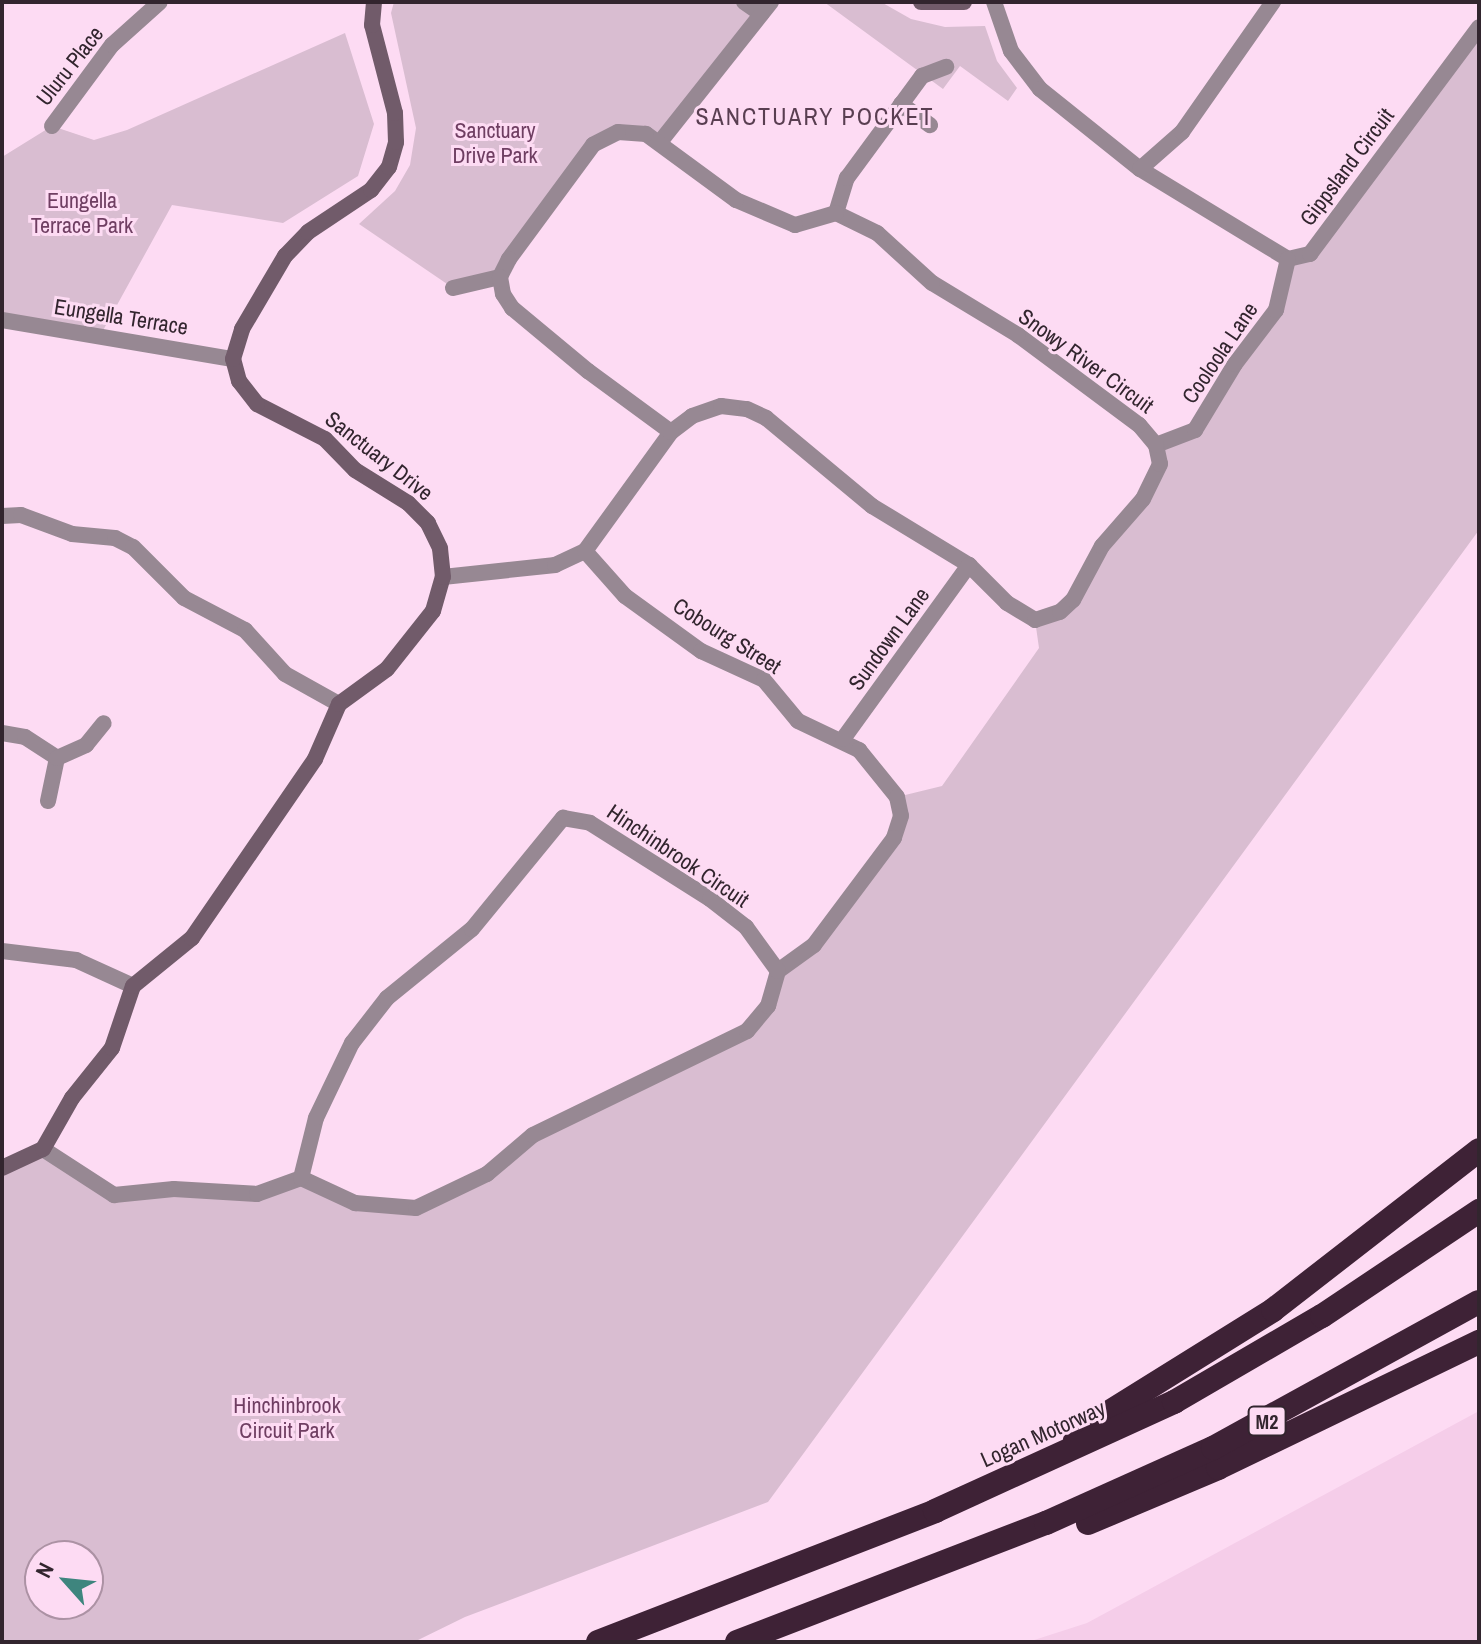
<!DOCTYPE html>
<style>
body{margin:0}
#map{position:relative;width:1481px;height:1644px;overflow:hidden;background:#fddbf3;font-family:"Archivo Narrow",sans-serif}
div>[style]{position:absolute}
.built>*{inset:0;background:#f5cde9}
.green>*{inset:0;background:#d9bdd1}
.street>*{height:16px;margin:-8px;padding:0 8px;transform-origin:8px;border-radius:8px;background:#978893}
.secondary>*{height:16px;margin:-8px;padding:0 8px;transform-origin:8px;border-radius:8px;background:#715b6a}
.highway>*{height:24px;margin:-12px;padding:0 12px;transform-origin:12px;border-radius:12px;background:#3e2236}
span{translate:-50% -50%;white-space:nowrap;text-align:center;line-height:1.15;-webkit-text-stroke:6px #fddbf3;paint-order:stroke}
.shield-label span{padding:2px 6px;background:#fddbf3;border:2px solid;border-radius:6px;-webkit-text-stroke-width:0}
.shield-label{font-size:20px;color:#32252e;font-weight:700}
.street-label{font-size:22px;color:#32252e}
.park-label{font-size:22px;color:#6f3e62}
.neighbourhood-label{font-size:24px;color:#593e51;letter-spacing:2px}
.frame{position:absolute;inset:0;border:4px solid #32252e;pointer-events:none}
.north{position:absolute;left:24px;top:1540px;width:80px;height:80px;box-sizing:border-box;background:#fddbf3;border:2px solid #ac92a4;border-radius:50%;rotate:297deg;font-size:22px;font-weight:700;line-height:32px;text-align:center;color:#32252e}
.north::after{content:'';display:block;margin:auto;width:28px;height:36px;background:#3e857e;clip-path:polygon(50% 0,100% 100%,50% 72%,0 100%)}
</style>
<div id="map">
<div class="built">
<i style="clip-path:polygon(1479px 1411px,1479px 1642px,1028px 1642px,1087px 1623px)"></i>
</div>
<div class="green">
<i style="clip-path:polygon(394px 2px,771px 2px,660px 142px,607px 134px,500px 277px,453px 288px,359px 224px,395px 191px,410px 165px,416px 128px,391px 13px)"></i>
<i style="clip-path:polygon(824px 2px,881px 2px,911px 19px,945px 27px,985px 26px,997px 61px,1017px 88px,1008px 101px,960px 66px,943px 89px)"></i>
<i style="clip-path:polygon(evenodd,1479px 27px,1479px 530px,768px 1502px,465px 1617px,414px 1642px,2px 1642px,2px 1168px,43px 1149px,93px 1186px,239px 1195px,301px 1178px,355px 1203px,416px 1208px,511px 1150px,747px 1031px,778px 971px,796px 959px,894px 838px,897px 797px,942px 786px,1039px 648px,1035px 620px,1059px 613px,1160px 464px,1156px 445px,1195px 430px,1276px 310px,1288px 259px,1300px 258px,1479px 27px,40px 1556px,88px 1556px,88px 1604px,40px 1604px,40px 1556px)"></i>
<i style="clip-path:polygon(345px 33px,374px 124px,358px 176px,283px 223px,172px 205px,100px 336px,2px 320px,2px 157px,52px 126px,94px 140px,127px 130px)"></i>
</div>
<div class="street">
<i style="left:744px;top:2px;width:21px;rotate:35deg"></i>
<i style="left:994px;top:2px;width:52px;rotate:70.9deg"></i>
<i style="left:1011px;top:51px;width:48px;rotate:52.7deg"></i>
<i style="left:1040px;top:89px;width:128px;rotate:38.7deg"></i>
<i style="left:1140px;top:169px;width:173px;rotate:31.3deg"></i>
<i style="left:1288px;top:259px;width:23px;rotate:-13deg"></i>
<i style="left:1310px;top:254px;width:283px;rotate:-53.3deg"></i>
<i style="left:901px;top:104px;width:36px;rotate:36deg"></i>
<i style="left:52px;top:126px;width:101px;rotate:-53.5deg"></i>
<i style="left:112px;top:45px;width:64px;rotate:-41.9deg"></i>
<i style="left:660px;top:142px;width:179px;rotate:-51.6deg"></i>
<i style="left:1140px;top:169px;width:56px;rotate:-41.4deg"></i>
<i style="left:1182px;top:132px;width:159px;rotate:-55deg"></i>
<i style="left:836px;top:213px;width:37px;rotate:-73deg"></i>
<i style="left:847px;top:178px;width:127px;rotate:-53.7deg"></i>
<i style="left:922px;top:76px;width:26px;rotate:-21deg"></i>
<i style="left:453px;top:288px;width:48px;rotate:-13.2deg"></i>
<i style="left:2px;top:320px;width:234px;rotate:9.6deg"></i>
<i style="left:1156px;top:445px;width:42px;rotate:-21deg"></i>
<i style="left:1195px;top:430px;width:77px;rotate:-58.8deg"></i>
<i style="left:1235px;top:364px;width:68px;rotate:-52.8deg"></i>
<i style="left:1276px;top:310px;width:52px;rotate:-76.8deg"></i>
<i style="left:2px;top:516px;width:19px;rotate:-3deg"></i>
<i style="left:21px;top:515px;width:54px;rotate:20.4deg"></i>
<i style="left:72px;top:534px;width:43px;rotate:5.3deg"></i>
<i style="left:115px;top:538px;width:20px;rotate:27deg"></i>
<i style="left:133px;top:547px;width:72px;rotate:45deg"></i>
<i style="left:184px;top:598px;width:69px;rotate:27.7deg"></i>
<i style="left:245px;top:630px;width:59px;rotate:47.7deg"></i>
<i style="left:285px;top:674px;width:62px;rotate:29.1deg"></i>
<i style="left:585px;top:551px;width:147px;rotate:-54.1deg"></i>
<i style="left:671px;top:432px;width:26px;rotate:-37deg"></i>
<i style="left:692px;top:416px;width:31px;rotate:-19deg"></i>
<i style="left:721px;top:406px;width:26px;rotate:7deg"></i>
<i style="left:747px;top:409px;width:21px;rotate:25deg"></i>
<i style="left:766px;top:418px;width:138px;rotate:39.7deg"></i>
<i style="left:872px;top:506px;width:114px;rotate:31.3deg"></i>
<i style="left:969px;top:565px;width:54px;rotate:45deg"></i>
<i style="left:1007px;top:603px;width:33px;rotate:31deg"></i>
<i style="left:1035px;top:620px;width:26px;rotate:-18deg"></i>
<i style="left:1060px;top:612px;width:18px;rotate:-43deg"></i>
<i style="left:1073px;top:600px;width:61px;rotate:-61.8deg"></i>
<i style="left:1102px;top:546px;width:62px;rotate:-48.9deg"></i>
<i style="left:1143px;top:499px;width:39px;rotate:-64deg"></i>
<i style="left:1160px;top:464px;width:19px;rotate:-102deg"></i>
<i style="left:1156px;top:445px;width:26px;rotate:-130deg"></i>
<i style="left:1139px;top:425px;width:151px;rotate:-143.4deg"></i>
<i style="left:1018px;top:335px;width:100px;rotate:-148.8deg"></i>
<i style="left:932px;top:283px;width:74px;rotate:-137.7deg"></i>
<i style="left:877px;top:233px;width:46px;rotate:-154deg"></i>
<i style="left:836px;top:213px;width:43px;rotate:163.7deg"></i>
<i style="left:795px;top:225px;width:64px;rotate:-157deg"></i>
<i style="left:736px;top:200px;width:112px;rotate:-143.7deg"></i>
<i style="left:646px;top:134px;width:28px;rotate:-176deg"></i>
<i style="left:618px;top:132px;width:28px;rotate:153deg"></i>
<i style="left:593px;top:145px;width:142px;rotate:126.4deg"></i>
<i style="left:509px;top:259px;width:20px;rotate:117deg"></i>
<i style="left:500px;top:277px;width:17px;rotate:80deg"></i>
<i style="left:503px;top:294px;width:17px;rotate:57deg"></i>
<i style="left:512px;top:308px;width:99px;rotate:39.7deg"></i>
<i style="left:588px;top:371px;width:103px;rotate:36.3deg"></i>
<i style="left:443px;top:577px;width:113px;rotate:-6.1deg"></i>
<i style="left:555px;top:565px;width:33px;rotate:-25deg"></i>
<i style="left:585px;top:551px;width:60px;rotate:48.4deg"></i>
<i style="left:625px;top:596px;width:94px;rotate:35.9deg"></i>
<i style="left:701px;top:651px;width:69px;rotate:24.7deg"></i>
<i style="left:764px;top:680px;width:53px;rotate:50.3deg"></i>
<i style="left:798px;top:721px;width:68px;rotate:25.4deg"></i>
<i style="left:859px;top:750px;width:60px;rotate:51deg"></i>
<i style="left:897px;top:797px;width:19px;rotate:78deg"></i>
<i style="left:901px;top:816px;width:23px;rotate:108deg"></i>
<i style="left:894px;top:838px;width:134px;rotate:126.8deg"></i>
<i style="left:814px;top:945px;width:44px;rotate:144.2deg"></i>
<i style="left:2px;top:733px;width:23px;rotate:10deg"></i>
<i style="left:25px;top:737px;width:38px;rotate:33deg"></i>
<i style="left:843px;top:739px;width:215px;rotate:-54.1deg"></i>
<i style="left:48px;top:801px;width:44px;rotate:-78.2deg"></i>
<i style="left:57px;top:758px;width:32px;rotate:-24deg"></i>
<i style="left:86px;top:745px;width:28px;rotate:-51deg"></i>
<i style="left:2px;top:951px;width:75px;rotate:6.9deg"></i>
<i style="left:76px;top:960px;width:63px;rotate:24.5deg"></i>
<i style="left:43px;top:1149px;width:85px;rotate:32.9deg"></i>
<i style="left:114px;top:1195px;width:60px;rotate:-5.7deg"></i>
<i style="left:174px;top:1189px;width:83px;rotate:3.4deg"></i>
<i style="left:257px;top:1194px;width:47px;rotate:-20deg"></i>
<i style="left:301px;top:1178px;width:60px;rotate:24.8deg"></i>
<i style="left:355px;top:1203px;width:61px;rotate:4.7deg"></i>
<i style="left:416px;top:1208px;width:79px;rotate:-25.6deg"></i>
<i style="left:487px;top:1174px;width:60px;rotate:-40.3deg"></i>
<i style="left:533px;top:1135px;width:238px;rotate:-25.9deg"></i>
<i style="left:747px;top:1031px;width:33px;rotate:-50deg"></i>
<i style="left:768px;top:1006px;width:36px;rotate:-74deg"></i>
<i style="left:301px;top:1178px;width:62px;rotate:-76deg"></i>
<i style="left:316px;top:1118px;width:83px;rotate:-64.4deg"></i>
<i style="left:352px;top:1043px;width:57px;rotate:-52.1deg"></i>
<i style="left:387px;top:998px;width:109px;rotate:-39.1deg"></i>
<i style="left:472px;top:929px;width:144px;rotate:-50.7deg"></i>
<i style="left:563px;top:818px;width:27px;rotate:10deg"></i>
<i style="left:590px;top:823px;width:142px;rotate:32.3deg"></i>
<i style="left:710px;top:899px;width:46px;rotate:37.9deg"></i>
<i style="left:746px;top:927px;width:54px;rotate:54deg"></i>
</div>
<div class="secondary">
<i style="left:921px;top:2px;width:43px"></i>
<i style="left:2px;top:1168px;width:45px;rotate:-24.9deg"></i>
<i style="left:43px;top:1149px;width:59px;rotate:-60.4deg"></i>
<i style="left:72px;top:1098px;width:64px;rotate:-51.3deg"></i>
<i style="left:112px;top:1048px;width:65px;rotate:-71.3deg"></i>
<i style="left:133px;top:986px;width:76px;rotate:-39.1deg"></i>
<i style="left:192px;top:938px;width:217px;rotate:-55.5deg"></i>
<i style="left:315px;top:759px;width:60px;rotate:-66.4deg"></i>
<i style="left:339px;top:704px;width:59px;rotate:-36.1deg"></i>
<i style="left:387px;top:669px;width:74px;rotate:-51.6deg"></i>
<i style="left:433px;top:611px;width:35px;rotate:-74deg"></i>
<i style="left:443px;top:577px;width:29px;rotate:-96deg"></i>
<i style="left:440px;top:548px;width:28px;rotate:-116deg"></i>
<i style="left:428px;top:523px;width:28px;rotate:-135deg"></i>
<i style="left:408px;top:503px;width:62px;rotate:-148.1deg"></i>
<i style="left:355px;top:470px;width:43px;rotate:-134.1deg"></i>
<i style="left:325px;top:439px;width:76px;rotate:-152.8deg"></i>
<i style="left:257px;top:404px;width:29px;rotate:-128deg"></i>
<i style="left:239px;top:381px;width:23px;rotate:-105deg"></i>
<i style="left:233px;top:359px;width:31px;rotate:-73deg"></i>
<i style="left:242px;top:329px;width:85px;rotate:-59.5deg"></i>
<i style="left:285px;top:256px;width:33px;rotate:-46deg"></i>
<i style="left:308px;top:232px;width:76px;rotate:-33.7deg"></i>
<i style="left:371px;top:190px;width:29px;rotate:-52deg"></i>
<i style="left:389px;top:167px;width:26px;rotate:-74deg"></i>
<i style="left:396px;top:142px;width:29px;rotate:-92deg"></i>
<i style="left:395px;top:113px;width:91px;rotate:-104.6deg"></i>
<i style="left:372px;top:25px;width:23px;rotate:-85deg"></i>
</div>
<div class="highway">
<i style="left:1075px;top:1440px;width:18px;rotate:-49deg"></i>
<i style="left:1087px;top:1426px;width:219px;rotate:-31.9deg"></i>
<i style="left:1273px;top:1310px;width:261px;rotate:-37.8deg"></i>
<i style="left:1088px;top:1523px;width:141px;rotate:-22.9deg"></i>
<i style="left:1218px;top:1468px;width:290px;rotate:-25.8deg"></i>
<i style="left:598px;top:1642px;width:362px;rotate:-21.2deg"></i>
<i style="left:935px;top:1511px;width:263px;rotate:-24.5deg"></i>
<i style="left:1174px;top:1402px;width:171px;rotate:-30.2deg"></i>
<i style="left:1322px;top:1316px;width:189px;rotate:-33.8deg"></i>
<i style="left:737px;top:1642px;width:331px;rotate:-21.1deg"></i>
<i style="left:1046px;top:1523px;width:183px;rotate:-24.2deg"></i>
<i style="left:1213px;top:1448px;width:303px;rotate:-28.8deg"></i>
</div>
<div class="shield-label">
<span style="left:1267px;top:1421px">M2</span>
</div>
<div class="street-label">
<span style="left:70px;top:66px;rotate:-52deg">Uluru Place</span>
<span style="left:1347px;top:167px;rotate:-53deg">Gippsland Circuit</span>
<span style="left:121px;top:317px;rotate:9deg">Eungella Terrace</span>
<span style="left:1220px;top:353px;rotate:-56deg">Cooloola Lane</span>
<span style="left:1086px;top:361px;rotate:36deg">Snowy River Circuit</span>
<span style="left:379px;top:456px;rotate:38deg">Sanctuary Drive</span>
<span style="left:727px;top:636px;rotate:32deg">Cobourg Street</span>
<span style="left:889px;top:639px;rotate:-54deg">Sundown Lane</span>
<span style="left:678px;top:856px;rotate:34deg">Hinchinbrook Circuit</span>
<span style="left:1043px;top:1434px;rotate:-24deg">Logan Motorway</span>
</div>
<div class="park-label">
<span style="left:495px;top:143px">Sanctuary<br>Drive Park</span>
<span style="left:82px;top:213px">Eungella<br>Terrace Park</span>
<span style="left:287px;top:1418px">Hinchinbrook<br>Circuit Park</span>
</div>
<div class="neighbourhood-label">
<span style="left:815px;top:117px">SANCTUARY POCKET</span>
</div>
<div class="frame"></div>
<div class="north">N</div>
</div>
